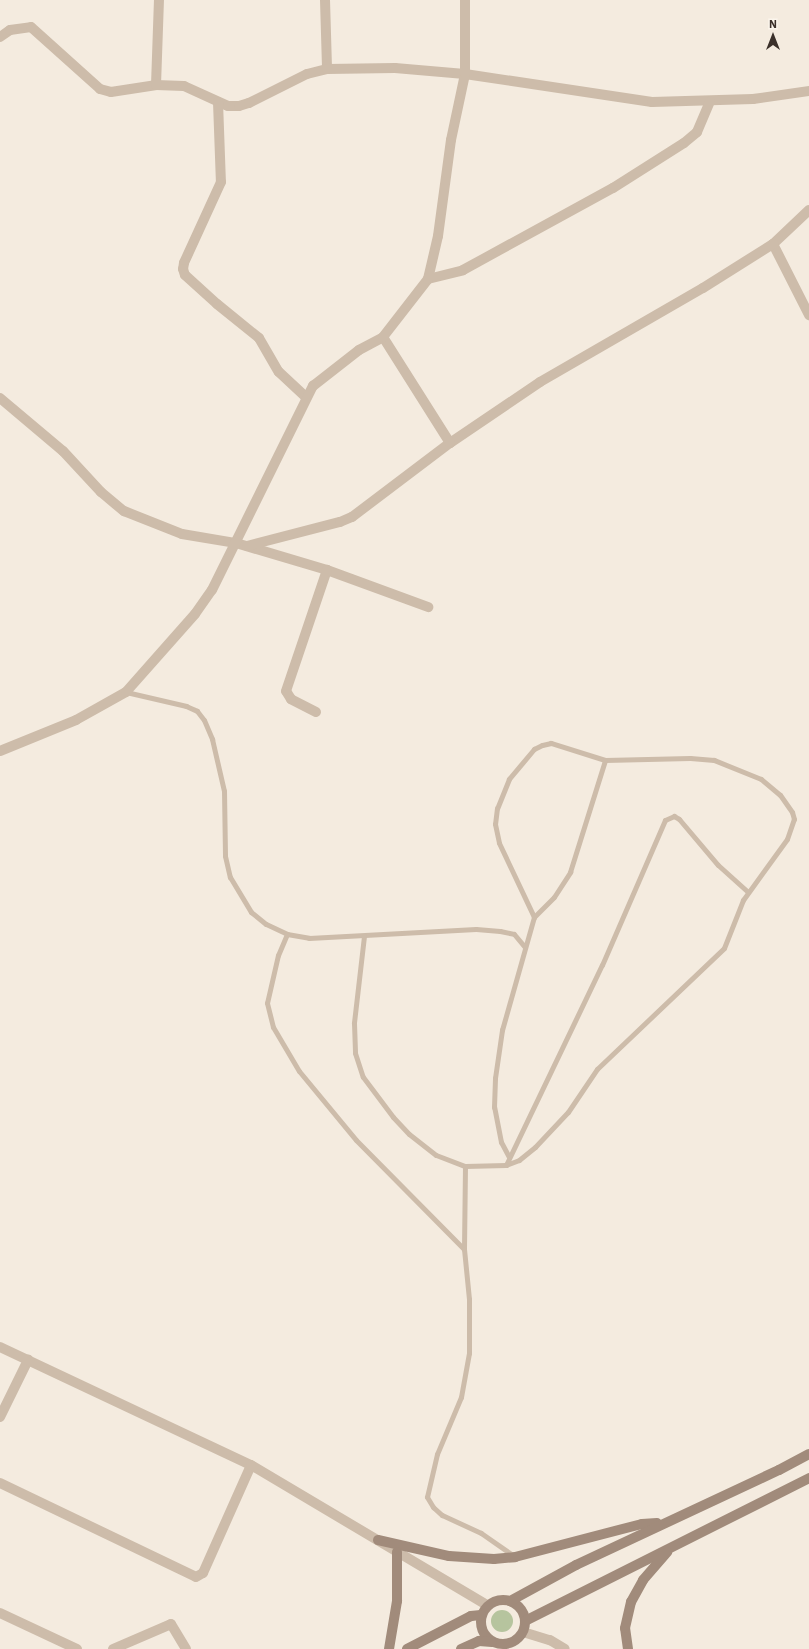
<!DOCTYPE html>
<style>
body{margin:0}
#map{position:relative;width:809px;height:1649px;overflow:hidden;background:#f4ebdf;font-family:"IBM Plex Sans",sans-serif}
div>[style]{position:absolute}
.green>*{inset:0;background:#b6c49e}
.round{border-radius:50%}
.service>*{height:5px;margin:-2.5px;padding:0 2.5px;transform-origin:2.5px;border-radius:2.5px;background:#cdbcaa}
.minor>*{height:10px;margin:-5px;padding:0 5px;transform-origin:5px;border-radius:5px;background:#cdbcaa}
.tertiary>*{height:10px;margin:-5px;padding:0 5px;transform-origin:5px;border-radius:5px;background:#cdbcaa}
.secondary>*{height:10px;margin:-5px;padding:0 5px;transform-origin:5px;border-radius:5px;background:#a18b7b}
.secondary>.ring{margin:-5px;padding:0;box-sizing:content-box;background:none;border:10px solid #a18b7b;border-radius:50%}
span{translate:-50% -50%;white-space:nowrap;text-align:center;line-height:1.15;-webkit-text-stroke:3px #fbf5ec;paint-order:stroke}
.north{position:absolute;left:753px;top:16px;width:40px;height:40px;-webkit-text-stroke:3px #fbf5ec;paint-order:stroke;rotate:0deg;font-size:11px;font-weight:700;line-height:16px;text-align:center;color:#3b302a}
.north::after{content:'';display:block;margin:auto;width:14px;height:18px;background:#3b302a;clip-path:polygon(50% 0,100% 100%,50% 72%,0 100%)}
</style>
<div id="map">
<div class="green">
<i class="round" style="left:491px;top:1610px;width:22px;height:22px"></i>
</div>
<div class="service">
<i style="left:126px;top:692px;width:62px;rotate:13.1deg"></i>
<i style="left:186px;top:706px;width:12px;rotate:24deg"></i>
<i style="left:197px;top:711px;width:11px;rotate:52deg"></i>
<i style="left:204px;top:720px;width:21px;rotate:67deg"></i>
<i style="left:212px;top:739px;width:53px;rotate:77deg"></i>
<i style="left:224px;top:791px;width:65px;rotate:89.1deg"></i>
<i style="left:225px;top:856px;width:22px;rotate:77deg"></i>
<i style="left:230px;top:877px;width:41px;rotate:59deg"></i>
<i style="left:251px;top:912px;width:19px;rotate:39deg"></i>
<i style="left:266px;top:924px;width:23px;rotate:25deg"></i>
<i style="left:287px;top:934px;width:22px;rotate:10deg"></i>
<i style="left:309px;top:938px;width:167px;rotate:-3.1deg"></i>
<i style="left:476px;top:929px;width:24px;rotate:5deg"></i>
<i style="left:500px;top:931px;width:14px;rotate:12deg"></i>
<i style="left:514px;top:934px;width:17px;rotate:50deg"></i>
<i style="left:287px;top:934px;width:23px;rotate:113deg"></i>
<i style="left:278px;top:955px;width:49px;rotate:102.9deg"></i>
<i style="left:267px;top:1003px;width:25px;rotate:76deg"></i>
<i style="left:273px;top:1027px;width:51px;rotate:59.4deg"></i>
<i style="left:299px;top:1071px;width:89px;rotate:50.4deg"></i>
<i style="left:356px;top:1140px;width:153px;rotate:45.3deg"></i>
<i style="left:364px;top:936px;width:88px;rotate:96.6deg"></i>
<i style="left:354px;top:1023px;width:30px;rotate:88deg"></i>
<i style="left:355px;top:1053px;width:25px;rotate:72deg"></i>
<i style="left:363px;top:1077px;width:50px;rotate:53.1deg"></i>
<i style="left:393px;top:1117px;width:23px;rotate:47deg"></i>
<i style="left:409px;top:1134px;width:34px;rotate:38deg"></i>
<i style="left:436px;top:1155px;width:31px;rotate:21deg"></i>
<i style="left:465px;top:1166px;width:41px;rotate:-1.4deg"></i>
<i style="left:506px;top:1165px;width:14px;rotate:-21deg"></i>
<i style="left:519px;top:1160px;width:21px;rotate:-39deg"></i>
<i style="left:535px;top:1147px;width:48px;rotate:-46.7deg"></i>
<i style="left:568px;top:1112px;width:52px;rotate:-56deg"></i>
<i style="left:597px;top:1069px;width:175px;rotate:-43.6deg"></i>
<i style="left:724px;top:948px;width:52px;rotate:-68.4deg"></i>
<i style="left:743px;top:900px;width:75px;rotate:-54.2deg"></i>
<i style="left:787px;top:839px;width:21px;rotate:-71deg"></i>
<i style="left:794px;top:819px;width:7px;rotate:-106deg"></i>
<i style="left:792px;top:812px;width:21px;rotate:-125deg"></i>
<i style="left:780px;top:795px;width:25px;rotate:-140deg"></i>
<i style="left:761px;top:779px;width:51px;rotate:-158deg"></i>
<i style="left:714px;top:760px;width:24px;rotate:-175deg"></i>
<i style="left:690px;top:758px;width:85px;rotate:178.7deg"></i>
<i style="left:605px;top:760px;width:57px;rotate:-162.5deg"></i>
<i style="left:551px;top:743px;width:9px;rotate:167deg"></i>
<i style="left:542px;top:745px;width:9px;rotate:153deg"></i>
<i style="left:534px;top:749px;width:39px;rotate:130deg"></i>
<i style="left:509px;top:779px;width:31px;rotate:112deg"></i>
<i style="left:497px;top:808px;width:16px;rotate:97deg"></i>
<i style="left:495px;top:824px;width:19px;rotate:78deg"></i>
<i style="left:499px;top:843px;width:82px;rotate:64.7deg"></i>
<i style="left:509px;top:1157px;width:17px;rotate:-118deg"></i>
<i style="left:501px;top:1142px;width:36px;rotate:-101deg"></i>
<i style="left:494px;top:1107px;width:29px;rotate:-88deg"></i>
<i style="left:495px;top:1078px;width:49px;rotate:-81.7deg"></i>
<i style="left:502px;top:1030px;width:117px;rotate:-74.2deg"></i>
<i style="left:534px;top:917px;width:28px;rotate:-45deg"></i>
<i style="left:554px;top:897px;width:30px;rotate:-57deg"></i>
<i style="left:570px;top:872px;width:117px;rotate:-72.6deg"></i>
<i style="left:506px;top:1165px;width:222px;rotate:-64.4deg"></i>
<i style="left:602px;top:965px;width:158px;rotate:-66.5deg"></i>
<i style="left:665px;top:820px;width:10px;rotate:-24deg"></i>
<i style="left:674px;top:816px;width:6px;rotate:31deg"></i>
<i style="left:679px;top:819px;width:60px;rotate:49.7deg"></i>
<i style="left:718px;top:865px;width:40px;rotate:42deg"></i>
<i style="left:465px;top:1166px;width:83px;rotate:90.7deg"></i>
<i style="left:464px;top:1249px;width:50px;rotate:84.3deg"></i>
<i style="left:469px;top:1299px;width:54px;rotate:90deg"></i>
<i style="left:469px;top:1353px;width:45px;rotate:100.3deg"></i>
<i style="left:461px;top:1397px;width:62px;rotate:112.8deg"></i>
<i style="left:437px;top:1454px;width:44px;rotate:103.1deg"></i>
<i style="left:427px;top:1497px;width:12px;rotate:59deg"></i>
<i style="left:433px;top:1507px;width:12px;rotate:42deg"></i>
<i style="left:442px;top:1515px;width:43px;rotate:24.8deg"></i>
<i style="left:481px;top:1533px;width:40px;rotate:34.9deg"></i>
</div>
<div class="minor">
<i style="left:325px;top:0;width:69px;rotate:88.3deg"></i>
<i style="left:0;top:37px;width:12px;rotate:-35deg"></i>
<i style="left:10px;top:30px;width:21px;rotate:-8deg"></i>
<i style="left:31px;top:27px;width:93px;rotate:41.9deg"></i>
<i style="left:100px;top:89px;width:11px;rotate:15deg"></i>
<i style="left:111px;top:92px;width:46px;rotate:-8.8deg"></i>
<i style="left:156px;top:85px;width:28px;rotate:2deg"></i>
<i style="left:184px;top:86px;width:48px;rotate:24.4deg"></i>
<i style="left:228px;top:106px;width:11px"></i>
<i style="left:239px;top:106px;width:10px;rotate:-17deg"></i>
<i style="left:249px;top:103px;width:65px;rotate:-26.6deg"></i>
<i style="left:307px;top:74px;width:21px;rotate:-14deg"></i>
<i style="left:327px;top:69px;width:68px;rotate:-0.8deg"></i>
<i style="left:395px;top:68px;width:70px;rotate:4.9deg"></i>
<i style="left:465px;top:74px;width:189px;rotate:8.5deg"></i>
<i style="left:652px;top:102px;width:101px;rotate:-1.7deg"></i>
<i style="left:753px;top:99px;width:57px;rotate:-8.1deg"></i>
<i style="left:156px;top:85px;width:85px;rotate:-88deg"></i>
<i style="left:218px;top:102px;width:80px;rotate:87.9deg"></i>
<i style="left:221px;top:182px;width:89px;rotate:114.6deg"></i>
<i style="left:184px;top:263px;width:6px;rotate:99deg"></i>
<i style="left:183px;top:269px;width:6px;rotate:72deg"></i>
<i style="left:185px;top:275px;width:43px;rotate:42.2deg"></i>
<i style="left:217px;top:304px;width:54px;rotate:39deg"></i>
<i style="left:259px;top:338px;width:39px;rotate:60deg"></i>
<i style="left:279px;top:372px;width:37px;rotate:43deg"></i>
<i style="left:809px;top:210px;width:50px;rotate:136.6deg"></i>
<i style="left:773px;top:244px;width:80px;rotate:63.1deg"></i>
<i style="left:428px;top:279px;width:36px;rotate:-14deg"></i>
<i style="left:463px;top:270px;width:171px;rotate:-28.7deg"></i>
<i style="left:613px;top:188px;width:84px;rotate:-32.4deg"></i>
<i style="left:684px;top:143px;width:17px;rotate:-40deg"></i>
<i style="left:697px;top:132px;width:33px;rotate:-67deg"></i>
<i style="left:0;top:398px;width:82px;rotate:40.1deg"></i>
<i style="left:63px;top:451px;width:56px;rotate:47.2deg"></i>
<i style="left:101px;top:492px;width:30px;rotate:40deg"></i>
<i style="left:124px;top:511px;width:62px;rotate:21.6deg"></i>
<i style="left:182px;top:534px;width:55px;rotate:9.5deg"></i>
<i style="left:236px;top:543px;width:95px;rotate:16.5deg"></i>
<i style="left:327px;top:570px;width:108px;rotate:20.1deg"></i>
<i style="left:450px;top:443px;width:109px;rotate:-34.1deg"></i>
<i style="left:540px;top:382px;width:188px;rotate:-30deg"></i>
<i style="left:703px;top:288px;width:83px;rotate:-32.2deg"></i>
<i style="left:247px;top:546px;width:96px;rotate:-14.5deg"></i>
<i style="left:340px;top:522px;width:13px;rotate:-23deg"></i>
<i style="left:352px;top:517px;width:123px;rotate:-37.1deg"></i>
<i style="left:450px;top:443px;width:125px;rotate:-122.3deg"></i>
<i style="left:316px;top:712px;width:28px;rotate:-153deg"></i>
<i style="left:291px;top:699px;width:9px;rotate:-122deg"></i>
<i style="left:286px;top:691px;width:128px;rotate:-71.3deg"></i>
<i style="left:0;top:751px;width:82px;rotate:-22.2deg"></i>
<i style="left:76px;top:720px;width:57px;rotate:-29.2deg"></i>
<i style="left:126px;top:692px;width:104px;rotate:-48.5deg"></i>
<i style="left:195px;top:614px;width:29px;rotate:-55deg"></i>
<i style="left:212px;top:590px;width:228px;rotate:-63.7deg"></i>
<i style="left:313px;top:386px;width:58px;rotate:-38deg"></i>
<i style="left:359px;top:350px;width:27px;rotate:-28deg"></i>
<i style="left:383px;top:337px;width:73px;rotate:-52.2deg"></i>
<i style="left:428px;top:279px;width:44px;rotate:-76.9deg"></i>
<i style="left:438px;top:236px;width:97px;rotate:-82.3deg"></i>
<i style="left:451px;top:140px;width:67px;rotate:-78deg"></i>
<i style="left:465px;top:74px;width:74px;rotate:-90deg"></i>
<i style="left:0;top:1417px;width:64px;rotate:-63.8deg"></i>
<i style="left:0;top:1483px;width:217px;rotate:25.6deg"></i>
<i style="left:196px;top:1577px;width:8px;rotate:-30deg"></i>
<i style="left:203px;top:1573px;width:118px;rotate:-66deg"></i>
<i style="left:0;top:1613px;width:85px;rotate:25.1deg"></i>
<i style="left:113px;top:1649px;width:63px;rotate:-23.3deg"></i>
<i style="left:171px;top:1624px;width:29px;rotate:59deg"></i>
</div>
<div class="tertiary">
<i style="left:0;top:1347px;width:277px;rotate:25.2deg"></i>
<i style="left:251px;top:1465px;width:274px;rotate:30.7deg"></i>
<i style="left:523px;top:1632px;width:28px;rotate:17deg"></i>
<i style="left:550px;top:1640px;width:17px;rotate:31deg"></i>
</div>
<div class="secondary">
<i style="left:378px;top:1540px;width:73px;rotate:12.7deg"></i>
<i style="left:449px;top:1556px;width:45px;rotate:3.8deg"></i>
<i style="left:494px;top:1559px;width:21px;rotate:-5deg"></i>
<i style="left:515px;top:1557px;width:131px;rotate:-14.6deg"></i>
<i style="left:642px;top:1524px;width:15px;rotate:-4deg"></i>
<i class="ring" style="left:481px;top:1600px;width:34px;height:34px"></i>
<i style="left:510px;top:1601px;width:75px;rotate:-28.6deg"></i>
<i style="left:576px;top:1565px;width:224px;rotate:-25.1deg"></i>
<i style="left:779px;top:1470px;width:34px;rotate:-28deg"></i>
<i style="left:525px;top:1621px;width:318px;rotate:-26.7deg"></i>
<i style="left:389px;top:1649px;width:49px;rotate:-80.5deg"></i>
<i style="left:397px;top:1601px;width:49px;rotate:-90deg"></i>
<i style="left:407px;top:1649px;width:72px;rotate:-27.3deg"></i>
<i style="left:471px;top:1616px;width:10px;rotate:-6deg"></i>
<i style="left:461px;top:1649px;width:20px;rotate:-24deg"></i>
<i style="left:479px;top:1641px;width:13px;rotate:4deg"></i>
<i style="left:628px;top:1649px;width:21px;rotate:-98deg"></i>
<i style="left:625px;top:1628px;width:27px;rotate:-77deg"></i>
<i style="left:631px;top:1602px;width:25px;rotate:-61deg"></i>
<i style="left:643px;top:1580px;width:37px;rotate:-49deg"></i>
</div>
<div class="north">N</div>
</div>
